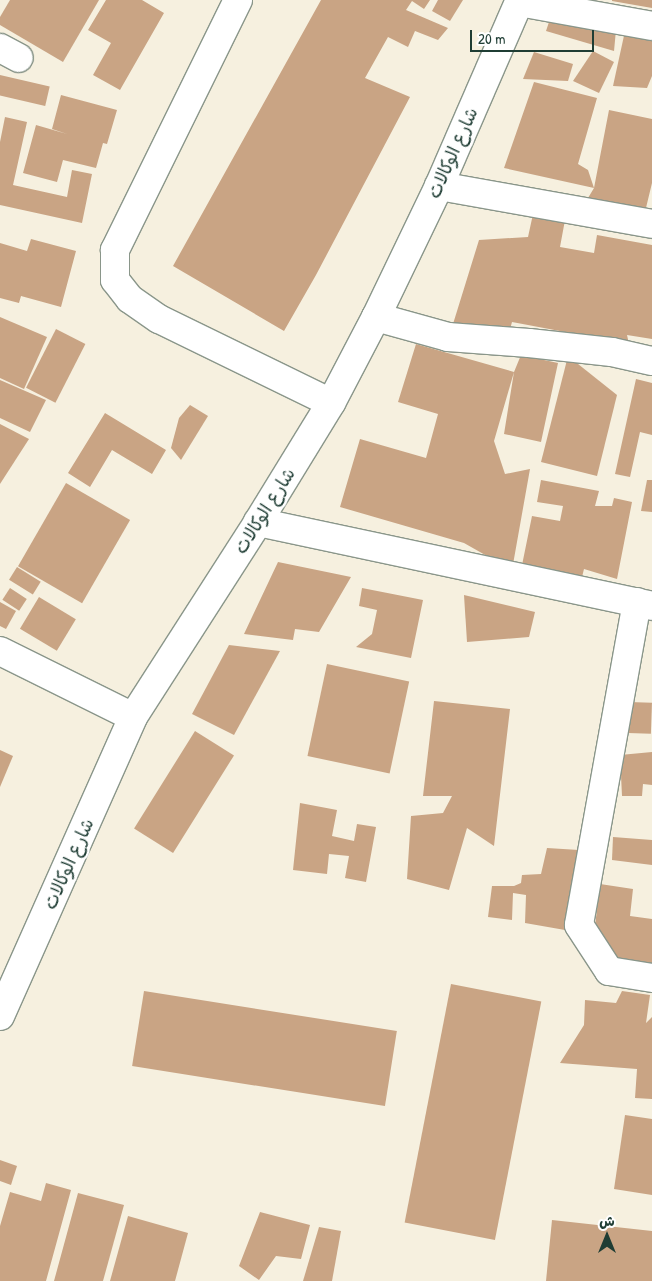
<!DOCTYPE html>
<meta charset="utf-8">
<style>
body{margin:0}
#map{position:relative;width:652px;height:1281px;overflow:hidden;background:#f6f0df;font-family:"Patrick Hand","Playpen Sans Arabic",sans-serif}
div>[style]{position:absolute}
.building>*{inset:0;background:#c9a484;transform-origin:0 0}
.roads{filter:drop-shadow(1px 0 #8a968a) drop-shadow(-1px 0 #8a968a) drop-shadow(0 1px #8a968a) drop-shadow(0 -1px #8a968a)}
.minor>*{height:28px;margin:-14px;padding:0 14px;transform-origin:14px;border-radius:14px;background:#fff}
span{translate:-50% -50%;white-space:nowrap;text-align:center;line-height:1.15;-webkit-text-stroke:5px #fff;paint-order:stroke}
.street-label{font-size:18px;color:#1f3d34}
.north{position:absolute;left:582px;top:1211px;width:50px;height:50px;-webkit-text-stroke:4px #fff;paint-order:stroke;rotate:0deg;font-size:14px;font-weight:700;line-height:20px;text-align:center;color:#1f3d34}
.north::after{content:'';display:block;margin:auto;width:18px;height:22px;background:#1f3d34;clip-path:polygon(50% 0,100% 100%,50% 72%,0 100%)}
.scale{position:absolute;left:470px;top:30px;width:124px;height:22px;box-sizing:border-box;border:2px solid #1f3d34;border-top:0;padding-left:6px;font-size:15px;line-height:18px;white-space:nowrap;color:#1f3d34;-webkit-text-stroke:4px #fff;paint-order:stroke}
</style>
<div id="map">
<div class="building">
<i style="clip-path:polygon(10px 0,99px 0,63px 62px,0 25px,0 17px)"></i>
<i style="clip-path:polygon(106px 0,142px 0,164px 13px,120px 90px,93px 75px,111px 43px,88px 30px)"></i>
<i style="clip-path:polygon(321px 0,430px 0,424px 9px,412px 1px,406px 10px,448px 28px,438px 40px,415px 31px,408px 47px,388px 37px,365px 78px,410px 97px,316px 275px,284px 331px,173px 266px)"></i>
<i style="clip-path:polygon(438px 0,463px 0,450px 21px,432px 11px)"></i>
<i style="clip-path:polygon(612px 0,652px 0,652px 8px,612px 1px)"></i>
<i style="clip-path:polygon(551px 16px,616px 30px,614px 51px,546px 31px)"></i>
<i style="clip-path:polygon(625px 31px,652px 39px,652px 76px,647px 88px,613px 86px)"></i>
<i style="clip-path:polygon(593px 51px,614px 62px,599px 93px,573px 81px)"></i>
<i style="clip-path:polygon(534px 52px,573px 64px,568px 81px,523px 79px)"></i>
<i style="left:0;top:75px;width:51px;height:20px;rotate:13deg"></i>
<i style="clip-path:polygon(534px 82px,597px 98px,578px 164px,588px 170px,594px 188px,504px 168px)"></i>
<i style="clip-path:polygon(61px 95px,117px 110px,107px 144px,103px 143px,96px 168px,63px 160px,57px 182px,23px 173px,36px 125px,67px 134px,52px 129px)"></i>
<i style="clip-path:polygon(609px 110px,652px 119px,652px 183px,645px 212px,588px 198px,594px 188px)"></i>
<i style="clip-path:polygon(5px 117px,27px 122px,13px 185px,67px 197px,72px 170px,92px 174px,82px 223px,0 205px,0 142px)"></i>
<i style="clip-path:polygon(533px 214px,565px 220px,560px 247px,594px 253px,597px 235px,652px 245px,652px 339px,627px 335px,629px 344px,512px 322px,509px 333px,453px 324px,479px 240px,528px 237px)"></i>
<i style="clip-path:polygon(31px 239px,76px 251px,61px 307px,21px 296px,19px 303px,0 298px,0 243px,27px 251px)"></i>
<i style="clip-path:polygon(0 317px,47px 337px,24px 389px,0 378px)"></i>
<i style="left:56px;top:329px;width:33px;height:66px;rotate:27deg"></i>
<i style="clip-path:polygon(416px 344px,514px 372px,521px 355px,558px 363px,541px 442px,504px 434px,514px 372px,494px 441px,505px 474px,530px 469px,512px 570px,464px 543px,340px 507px,360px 439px,426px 458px,438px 414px,398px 402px)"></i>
<i style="clip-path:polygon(568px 356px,617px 395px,597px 476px,541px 462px)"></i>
<i style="clip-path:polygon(636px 379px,652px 383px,652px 435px,640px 432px,630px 477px,615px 474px)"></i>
<i style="clip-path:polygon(0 380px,46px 400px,30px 432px,0 418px)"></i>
<i style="clip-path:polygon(190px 405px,208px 416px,181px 460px,171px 448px,179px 418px)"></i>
<i style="clip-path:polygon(105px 413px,166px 450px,152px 474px,112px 450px,90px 487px,68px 473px)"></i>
<i style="clip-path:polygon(0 424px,29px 439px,0 484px)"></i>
<i style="clip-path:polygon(541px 480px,599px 491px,595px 506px,612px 506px,614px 498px,632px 502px,617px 579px,584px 569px,581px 581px,521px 570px,532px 516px,560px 521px,563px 506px,537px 502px)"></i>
<i style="clip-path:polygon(647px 480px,652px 480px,652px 512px,641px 511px)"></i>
<i style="left:66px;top:483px;width:74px;height:96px;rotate:30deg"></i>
<i style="clip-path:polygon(278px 562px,351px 577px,319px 632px,295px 629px,293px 640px,244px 634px)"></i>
<i style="left:17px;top:567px;width:28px;height:15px;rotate:32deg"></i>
<i style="left:10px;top:588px;width:20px;height:14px;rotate:33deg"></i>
<i style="clip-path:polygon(362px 588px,423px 600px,411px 658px,356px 647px,372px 634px,377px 610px,359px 606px)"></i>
<i style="clip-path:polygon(464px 595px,535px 612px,529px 637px,467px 642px)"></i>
<i style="left:39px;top:597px;width:43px;height:37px;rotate:31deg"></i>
<i style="clip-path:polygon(0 602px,16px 611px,6px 629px,0 626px)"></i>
<i style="clip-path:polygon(229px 645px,280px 651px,234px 735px,192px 714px)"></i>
<i style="left:327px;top:664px;width:84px;height:94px;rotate:12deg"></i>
<i style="clip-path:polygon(434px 701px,510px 709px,494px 846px,467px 828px,449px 890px,407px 879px,411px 816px,443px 813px,452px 796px,423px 796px)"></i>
<i style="left:629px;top:702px;width:23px;height:31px;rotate:2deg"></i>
<i style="left:195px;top:731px;width:46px;height:115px;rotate:32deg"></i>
<i style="clip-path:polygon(0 750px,13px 756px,0 787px)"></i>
<i style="clip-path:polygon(652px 752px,652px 785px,643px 784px,642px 796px,622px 796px,620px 755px)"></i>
<i style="clip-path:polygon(300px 803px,337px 810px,332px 836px,354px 841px,357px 824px,376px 827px,366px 882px,345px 878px,349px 856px,329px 854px,327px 874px,293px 870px)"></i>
<i style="clip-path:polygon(613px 837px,652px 840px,652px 865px,612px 860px)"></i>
<i style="clip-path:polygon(547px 848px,579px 850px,565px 930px,525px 923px,526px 895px,513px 893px,512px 920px,488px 917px,492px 886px,514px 886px,521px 883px,522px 875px,541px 874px)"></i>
<i style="clip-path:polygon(600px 884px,633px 889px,630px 916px,652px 919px,652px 964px,617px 960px,595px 926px)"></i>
<i style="left:451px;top:984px;width:92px;height:243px;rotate:11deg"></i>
<i style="left:144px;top:991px;width:256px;height:76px;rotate:9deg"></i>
<i style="clip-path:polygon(622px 991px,650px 995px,646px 1023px,652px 1017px,652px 1099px,635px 1098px,637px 1069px,560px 1063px,584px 1025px,585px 1000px,616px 1003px)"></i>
<i style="clip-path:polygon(625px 1115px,652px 1119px,652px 1195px,614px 1189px)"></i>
<i style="clip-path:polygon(0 1160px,17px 1166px,11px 1185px,0 1181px)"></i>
<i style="clip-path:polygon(46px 1183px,71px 1190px,46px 1281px,0 1281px,0 1226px,10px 1192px,41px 1201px)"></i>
<i style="clip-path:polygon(78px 1193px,124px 1205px,103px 1281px,54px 1281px)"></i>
<i style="clip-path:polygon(260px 1212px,310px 1225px,301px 1259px,276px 1256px,259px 1280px,239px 1266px)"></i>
<i style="clip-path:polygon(128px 1216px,188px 1233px,175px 1281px,110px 1281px)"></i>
<i style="clip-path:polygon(552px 1220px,652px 1231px,652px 1281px,546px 1281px)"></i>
<i style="clip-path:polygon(319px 1227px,341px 1231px,332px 1281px,303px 1281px)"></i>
</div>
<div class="roads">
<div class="minor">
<i style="left:238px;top:0;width:279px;rotate:116.2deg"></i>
<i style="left:115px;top:250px;width:30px;rotate:90deg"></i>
<i style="left:115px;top:280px;width:24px;rotate:52deg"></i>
<i style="left:130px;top:299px;width:35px;rotate:35deg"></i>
<i style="left:159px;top:319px;width:191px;rotate:26deg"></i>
<i style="left:519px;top:2px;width:135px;rotate:10.2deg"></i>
<i style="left:0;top:48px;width:21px;rotate:28deg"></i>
<i style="left:439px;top:186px;width:216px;rotate:10.1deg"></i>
<i style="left:376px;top:317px;width:75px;rotate:15.5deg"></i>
<i style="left:448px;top:337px;width:81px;rotate:4.2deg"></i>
<i style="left:529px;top:343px;width:83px;rotate:6.2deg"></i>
<i style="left:612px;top:352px;width:41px;rotate:12.7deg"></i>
<i style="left:258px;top:522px;width:403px;rotate:12deg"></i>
<i style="left:637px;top:602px;width:328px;rotate:100.2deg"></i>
<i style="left:579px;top:925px;width:55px;rotate:56.9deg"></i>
<i style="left:609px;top:971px;width:44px;rotate:9.2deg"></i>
<i style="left:0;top:651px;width:148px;rotate:26.4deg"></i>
<i style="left:0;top:1016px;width:327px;rotate:-66deg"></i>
<i style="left:133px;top:717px;width:232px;rotate:-57.3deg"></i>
<i style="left:258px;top:522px;width:140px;rotate:-58.5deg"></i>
<i style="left:331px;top:403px;width:97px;rotate:-62.4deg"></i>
<i style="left:376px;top:317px;width:145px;rotate:-64.3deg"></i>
<i style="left:439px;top:186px;width:203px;rotate:-66.5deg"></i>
</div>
</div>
<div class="street-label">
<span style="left:453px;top:153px;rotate:-66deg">شارع الوكالات</span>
<span style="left:265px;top:511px;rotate:-58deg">شارع الوكالات</span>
<span style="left:69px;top:864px;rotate:-66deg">شارع الوكالات</span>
</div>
<div class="north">ش</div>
<div class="scale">20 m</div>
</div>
